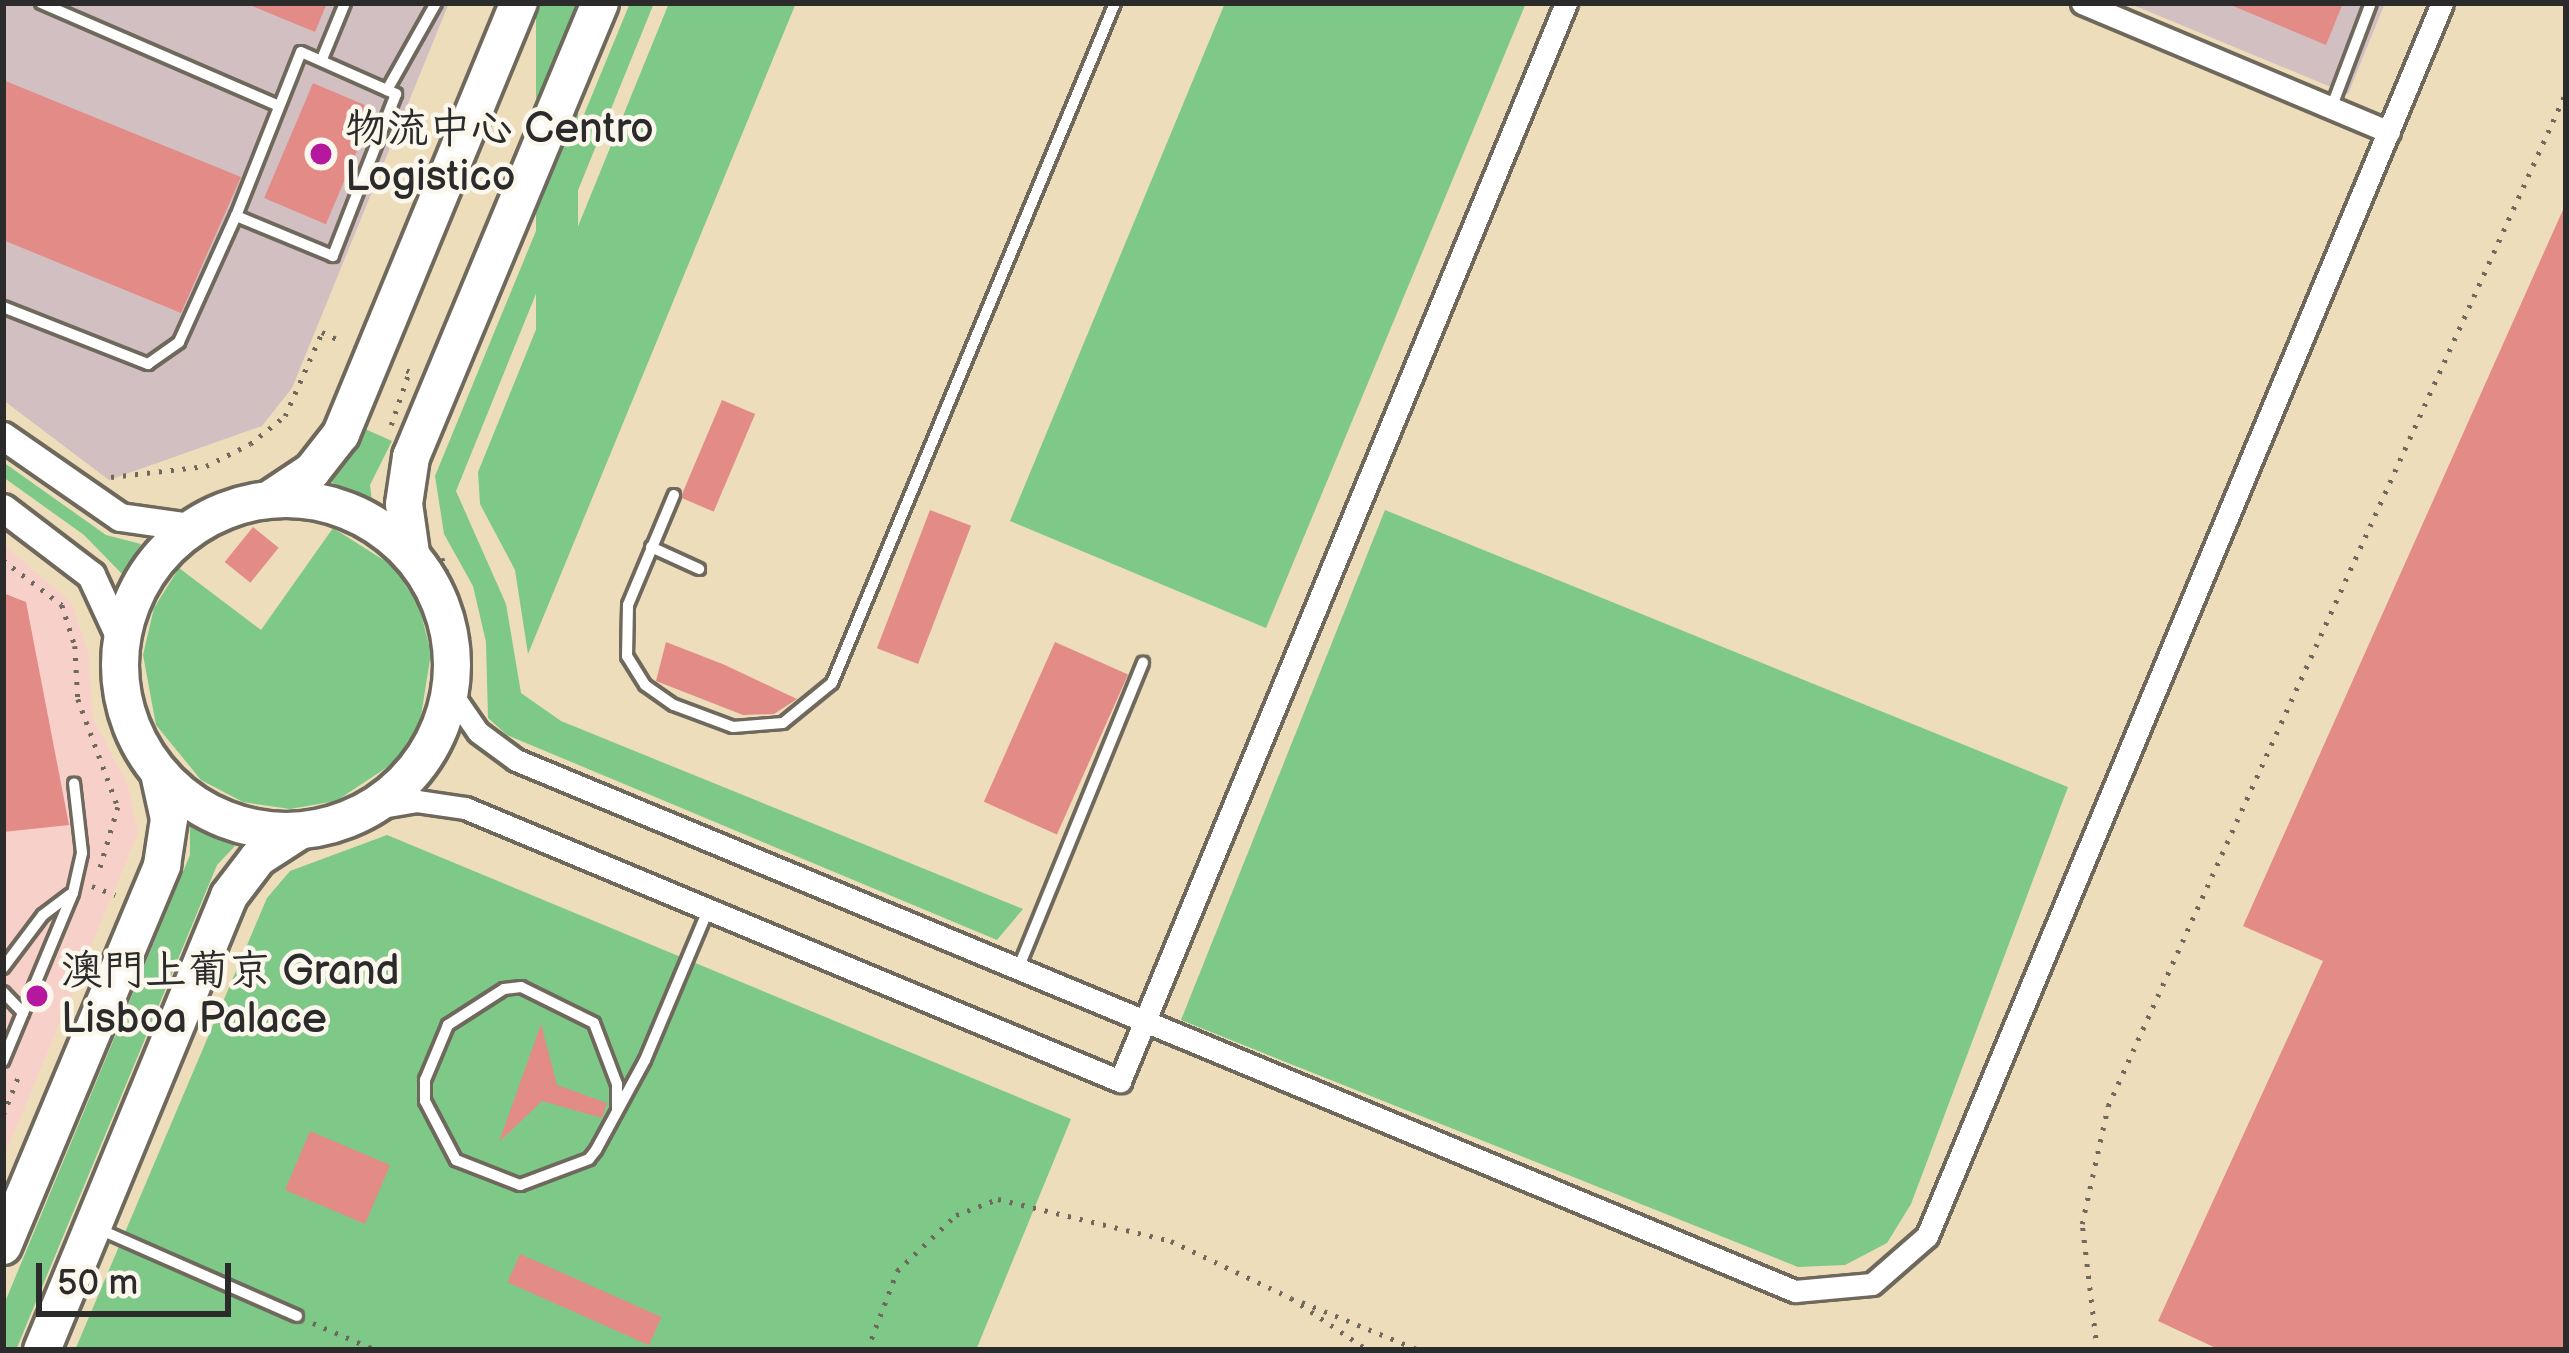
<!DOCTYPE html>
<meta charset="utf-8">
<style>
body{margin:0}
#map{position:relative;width:2569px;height:1353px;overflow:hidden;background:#edddba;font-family:"Balsamiq Sans","LXGW WenKai TC",sans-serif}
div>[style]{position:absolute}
.built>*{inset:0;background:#f7d1c9}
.industrial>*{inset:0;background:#d2bfc1}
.green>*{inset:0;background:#7ec987;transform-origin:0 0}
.building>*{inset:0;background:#e38c87;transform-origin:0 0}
.path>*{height:4.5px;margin-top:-2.25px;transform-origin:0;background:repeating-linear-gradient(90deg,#6f695d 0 3px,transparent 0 12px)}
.roads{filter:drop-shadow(3px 0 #6f695d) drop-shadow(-3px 0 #6f695d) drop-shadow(0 3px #6f695d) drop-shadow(0 -3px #6f695d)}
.service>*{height:10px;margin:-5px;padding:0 5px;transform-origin:5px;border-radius:5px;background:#fff}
.minor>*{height:21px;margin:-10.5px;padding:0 10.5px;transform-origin:10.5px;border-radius:10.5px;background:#fff}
.tertiary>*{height:27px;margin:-13.5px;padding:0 13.5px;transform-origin:13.5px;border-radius:13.5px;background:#fff}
.primary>*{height:36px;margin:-18px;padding:0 18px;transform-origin:18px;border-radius:18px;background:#fff}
.primary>.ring{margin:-18px;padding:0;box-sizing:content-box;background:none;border:36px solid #fff;border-radius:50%}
.dots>*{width:33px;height:33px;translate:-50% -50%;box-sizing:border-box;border:6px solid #fbf7ec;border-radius:50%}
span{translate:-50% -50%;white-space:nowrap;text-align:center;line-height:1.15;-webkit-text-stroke:9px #fbf7ec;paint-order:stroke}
.poi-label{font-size:42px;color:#2b2b2b}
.left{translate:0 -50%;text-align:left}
.frame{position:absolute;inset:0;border:6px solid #2b2b2b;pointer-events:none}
.scale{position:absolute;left:36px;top:1263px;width:195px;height:54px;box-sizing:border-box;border:6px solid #2b2b2b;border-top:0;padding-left:15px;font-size:36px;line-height:42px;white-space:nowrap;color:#2b2b2b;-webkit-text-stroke:9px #fbf7ec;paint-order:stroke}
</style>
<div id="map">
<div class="built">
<i style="clip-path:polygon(3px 544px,71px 602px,88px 652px,93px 718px,128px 786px,138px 833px,3px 1160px)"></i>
</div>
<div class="industrial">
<i style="clip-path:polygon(3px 3px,449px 3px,292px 388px,262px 426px,109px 480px,3px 400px)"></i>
<i style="clip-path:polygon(2128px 3px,2385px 3px,2348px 94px)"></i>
</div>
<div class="green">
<i style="left:536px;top:3px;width:42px;height:368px"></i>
<i style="clip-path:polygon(630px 3px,654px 3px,456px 491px,506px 604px,521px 693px,561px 721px,1023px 909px,997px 940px,507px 735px,488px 718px,486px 642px,473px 586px,444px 534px,435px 476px)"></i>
<i style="clip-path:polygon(669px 3px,796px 3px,528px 654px,515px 570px,480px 504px,478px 472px)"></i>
<i style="clip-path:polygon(1225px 3px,1526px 3px,1266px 628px,1010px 521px)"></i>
<i style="clip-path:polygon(356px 425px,392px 441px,370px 485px,372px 502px,321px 477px)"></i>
<i style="clip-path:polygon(3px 462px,106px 535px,141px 544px,123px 575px,84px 535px,3px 477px)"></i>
<i style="clip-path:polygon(1385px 510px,2068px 787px,1911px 1204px,1887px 1243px,1845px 1265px,1798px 1267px,1181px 1020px)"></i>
<i style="clip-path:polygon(333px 528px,393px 566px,419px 606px,431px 653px,420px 722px,395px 762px,336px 801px,290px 809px,243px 802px,201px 780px,156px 725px,143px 655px,154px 608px,179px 568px,261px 630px)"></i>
<i style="clip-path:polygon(190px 826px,235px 846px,217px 865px,16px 1350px,3px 1350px,3px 1307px,190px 855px)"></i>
<i style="clip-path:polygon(387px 835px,1071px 1119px,976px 1350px,75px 1350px,267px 898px,290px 871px)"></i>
</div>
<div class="building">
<i style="clip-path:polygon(245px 3px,327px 3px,315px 32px)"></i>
<i style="clip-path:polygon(2226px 3px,2343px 3px,2326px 45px)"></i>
<i style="clip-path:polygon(3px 80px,241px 177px,181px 313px,3px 240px)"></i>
<i style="left:313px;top:83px;width:67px;height:125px;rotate:23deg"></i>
<i style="clip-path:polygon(2566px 203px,2566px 1350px,2220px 1350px,2158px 1321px,2323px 961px,2243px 926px)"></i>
<i style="left:722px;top:400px;width:36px;height:106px;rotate:23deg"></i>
<i style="left:930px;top:510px;width:44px;height:148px;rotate:21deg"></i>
<i style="left:253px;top:527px;width:33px;height:45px;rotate:39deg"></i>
<i style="clip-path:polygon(3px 593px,26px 602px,69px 825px,3px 832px)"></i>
<i style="clip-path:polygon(666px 642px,725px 665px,797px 699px,774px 714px,743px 715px,656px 681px)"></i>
<i style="left:1055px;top:642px;width:80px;height:175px;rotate:24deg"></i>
<i style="clip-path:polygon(541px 1024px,557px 1085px,607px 1103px,602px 1118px,542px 1101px,499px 1142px)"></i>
<i style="left:310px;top:1131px;width:87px;height:64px;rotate:23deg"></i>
<i style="left:520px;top:1254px;width:155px;height:31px;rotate:24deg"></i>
</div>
<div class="path">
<i style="left:391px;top:425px;width:56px;rotate:-71.2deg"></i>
<i style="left:409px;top:372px;width:7px;rotate:-153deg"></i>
<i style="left:111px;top:477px;width:96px;rotate:-6.6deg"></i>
<i style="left:206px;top:466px;width:49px;rotate:-26.6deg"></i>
<i style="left:250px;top:444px;width:45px;rotate:-38.7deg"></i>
<i style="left:285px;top:416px;width:92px;rotate:-66.2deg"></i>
<i style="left:322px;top:332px;width:23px;rotate:25deg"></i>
<i style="left:442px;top:558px;width:83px;rotate:70.9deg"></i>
<i style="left:469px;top:636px;width:44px;rotate:87.4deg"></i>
<i style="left:3px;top:560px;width:74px;rotate:37.3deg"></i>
<i style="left:62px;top:605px;width:43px;rotate:72.4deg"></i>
<i style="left:75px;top:646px;width:53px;rotate:86.8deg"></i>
<i style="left:78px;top:699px;width:115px;rotate:69.7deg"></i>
<i style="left:118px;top:807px;width:68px;rotate:106.3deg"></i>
<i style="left:92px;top:886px;width:25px;rotate:21deg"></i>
<i style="left:3px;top:1115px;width:46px;rotate:-68.4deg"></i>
<i style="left:1302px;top:1302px;width:126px;rotate:22.3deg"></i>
<i style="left:313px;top:1323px;width:69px;rotate:23.2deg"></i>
<i style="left:867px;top:1350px;width:85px;rotate:-69.2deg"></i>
<i style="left:897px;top:1271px;width:81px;rotate:-43.5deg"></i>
<i style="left:956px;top:1215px;width:45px;rotate:-20.9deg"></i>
<i style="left:998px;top:1199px;width:178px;rotate:13.6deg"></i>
<i style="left:1171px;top:1241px;width:133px;rotate:25.4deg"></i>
<i style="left:1291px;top:1298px;width:93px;rotate:34deg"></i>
<i style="left:2097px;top:1350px;width:127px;rotate:-96.8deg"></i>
<i style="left:2082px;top:1224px;width:121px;rotate:-77.6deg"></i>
<i style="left:2108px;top:1106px;width:1113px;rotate:-65.69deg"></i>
</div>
<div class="roads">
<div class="service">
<i style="left:41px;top:3px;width:259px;rotate:23.4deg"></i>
<i style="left:301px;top:52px;width:104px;rotate:23.9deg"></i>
<i style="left:396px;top:94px;width:174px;rotate:111.3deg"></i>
<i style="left:333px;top:256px;width:105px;rotate:-157.6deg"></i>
<i style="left:236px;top:216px;width:176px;rotate:-68.4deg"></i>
<i style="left:322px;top:59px;width:61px;rotate:-67.7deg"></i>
<i style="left:387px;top:90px;width:100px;rotate:-60.6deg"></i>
<i style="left:2332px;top:106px;width:110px;rotate:-69.3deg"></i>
<i style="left:3px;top:307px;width:156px;rotate:21.5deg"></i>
<i style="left:148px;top:364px;width:38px;rotate:-35deg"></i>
<i style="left:179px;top:342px;width:138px;rotate:-65.7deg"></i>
<i style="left:674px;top:495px;width:119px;rotate:112.7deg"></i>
<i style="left:628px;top:605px;width:51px;rotate:91.1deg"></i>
<i style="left:627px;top:656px;width:34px;rotate:58deg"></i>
<i style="left:645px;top:685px;width:35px;rotate:35deg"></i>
<i style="left:674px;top:705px;width:63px;rotate:20.4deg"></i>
<i style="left:733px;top:727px;width:50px;rotate:-4.6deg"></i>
<i style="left:783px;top:723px;width:63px;rotate:-39.2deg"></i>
<i style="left:832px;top:683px;width:737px;rotate:-67.4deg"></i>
<i style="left:651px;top:547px;width:53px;rotate:24.6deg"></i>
<i style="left:3px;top:968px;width:66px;rotate:-53deg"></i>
<i style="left:43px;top:915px;width:34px;rotate:-37deg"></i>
<i style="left:1018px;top:969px;width:331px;rotate:-67.8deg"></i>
<i style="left:3px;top:992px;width:29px;rotate:46deg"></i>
<i style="left:3px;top:1061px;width:182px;rotate:-67.4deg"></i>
<i style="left:73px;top:893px;width:41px;rotate:-77.3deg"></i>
<i style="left:82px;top:853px;width:70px;rotate:-96.5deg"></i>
<i style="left:617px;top:1111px;width:27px;rotate:-90deg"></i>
<i style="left:617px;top:1084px;width:65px;rotate:-110.7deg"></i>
<i style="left:594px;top:1023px;width:81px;rotate:-153.7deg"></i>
<i style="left:521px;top:987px;width:17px;rotate:173deg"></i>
<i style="left:504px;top:989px;width:67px;rotate:147.3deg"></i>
<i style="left:448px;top:1025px;width:60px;rotate:112.7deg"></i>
<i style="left:425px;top:1080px;width:21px;rotate:90deg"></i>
<i style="left:425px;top:1101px;width:67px;rotate:62.3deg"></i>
<i style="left:456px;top:1160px;width:69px;rotate:21.3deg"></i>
<i style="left:520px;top:1185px;width:74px;rotate:-20.6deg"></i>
<i style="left:589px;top:1159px;width:11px;rotate:-52deg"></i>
<i style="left:596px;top:1150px;width:102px;rotate:-61.4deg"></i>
<i style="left:645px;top:1060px;width:163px;rotate:-67.2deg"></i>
<i style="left:101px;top:1230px;width:214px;rotate:23.7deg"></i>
</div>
<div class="minor">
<i style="left:2082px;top:3px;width:333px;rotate:22.8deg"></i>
<i style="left:451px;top:693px;width:47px;rotate:55.3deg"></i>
<i style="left:478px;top:732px;width:47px;rotate:36.4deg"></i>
<i style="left:516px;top:760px;width:1385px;rotate:22.55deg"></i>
<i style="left:1795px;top:1291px;width:77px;rotate:-5.2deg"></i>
<i style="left:1872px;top:1284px;width:73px;rotate:-41.1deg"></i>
<i style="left:1927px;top:1236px;width:1336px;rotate:-67.33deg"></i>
<i style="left:370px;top:809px;width:48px;rotate:-9.7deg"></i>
<i style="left:417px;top:801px;width:49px;rotate:8.3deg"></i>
<i style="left:465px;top:808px;width:710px;rotate:22.63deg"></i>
<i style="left:1120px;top:1081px;width:1167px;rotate:-67.52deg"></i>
</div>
<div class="tertiary">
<i style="left:3px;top:436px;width:142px;rotate:34.7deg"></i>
<i style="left:120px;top:517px;width:70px;rotate:8.2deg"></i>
<i style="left:3px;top:508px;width:111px;rotate:37.3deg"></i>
<i style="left:91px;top:575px;width:72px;rotate:65.2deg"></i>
</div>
<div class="primary">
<i style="left:273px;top:497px;width:47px;rotate:-33.7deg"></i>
<i style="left:312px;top:471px;width:47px;rotate:-51.9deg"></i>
<i style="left:341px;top:434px;width:466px;rotate:-67.6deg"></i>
<i class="ring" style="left:120px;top:499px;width:296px;height:296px"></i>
<i style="left:411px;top:553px;width:49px;rotate:-98.1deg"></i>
<i style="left:404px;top:504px;width:48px;rotate:-81.5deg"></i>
<i style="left:411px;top:457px;width:492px;rotate:-67.4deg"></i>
<i style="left:3px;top:1246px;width:413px;rotate:-67.3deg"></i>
<i style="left:162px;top:865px;width:47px;rotate:-81.3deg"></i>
<i style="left:169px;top:819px;width:47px;rotate:-102.3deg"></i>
<i style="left:42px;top:1350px;width:491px;rotate:-67.6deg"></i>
<i style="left:229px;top:896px;width:48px;rotate:-52.7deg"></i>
<i style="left:258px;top:858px;width:48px;rotate:-33deg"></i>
</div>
</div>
<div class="dots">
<i style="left:321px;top:154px;background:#b5179e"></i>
<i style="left:37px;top:996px;background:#b5179e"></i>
</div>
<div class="poi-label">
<span class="left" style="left:345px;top:154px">物流中心 Centro<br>Logistico</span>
<span class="left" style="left:61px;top:996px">澳門上葡京 Grand<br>Lisboa Palace</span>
</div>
<div class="frame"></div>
<div class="scale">50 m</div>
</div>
